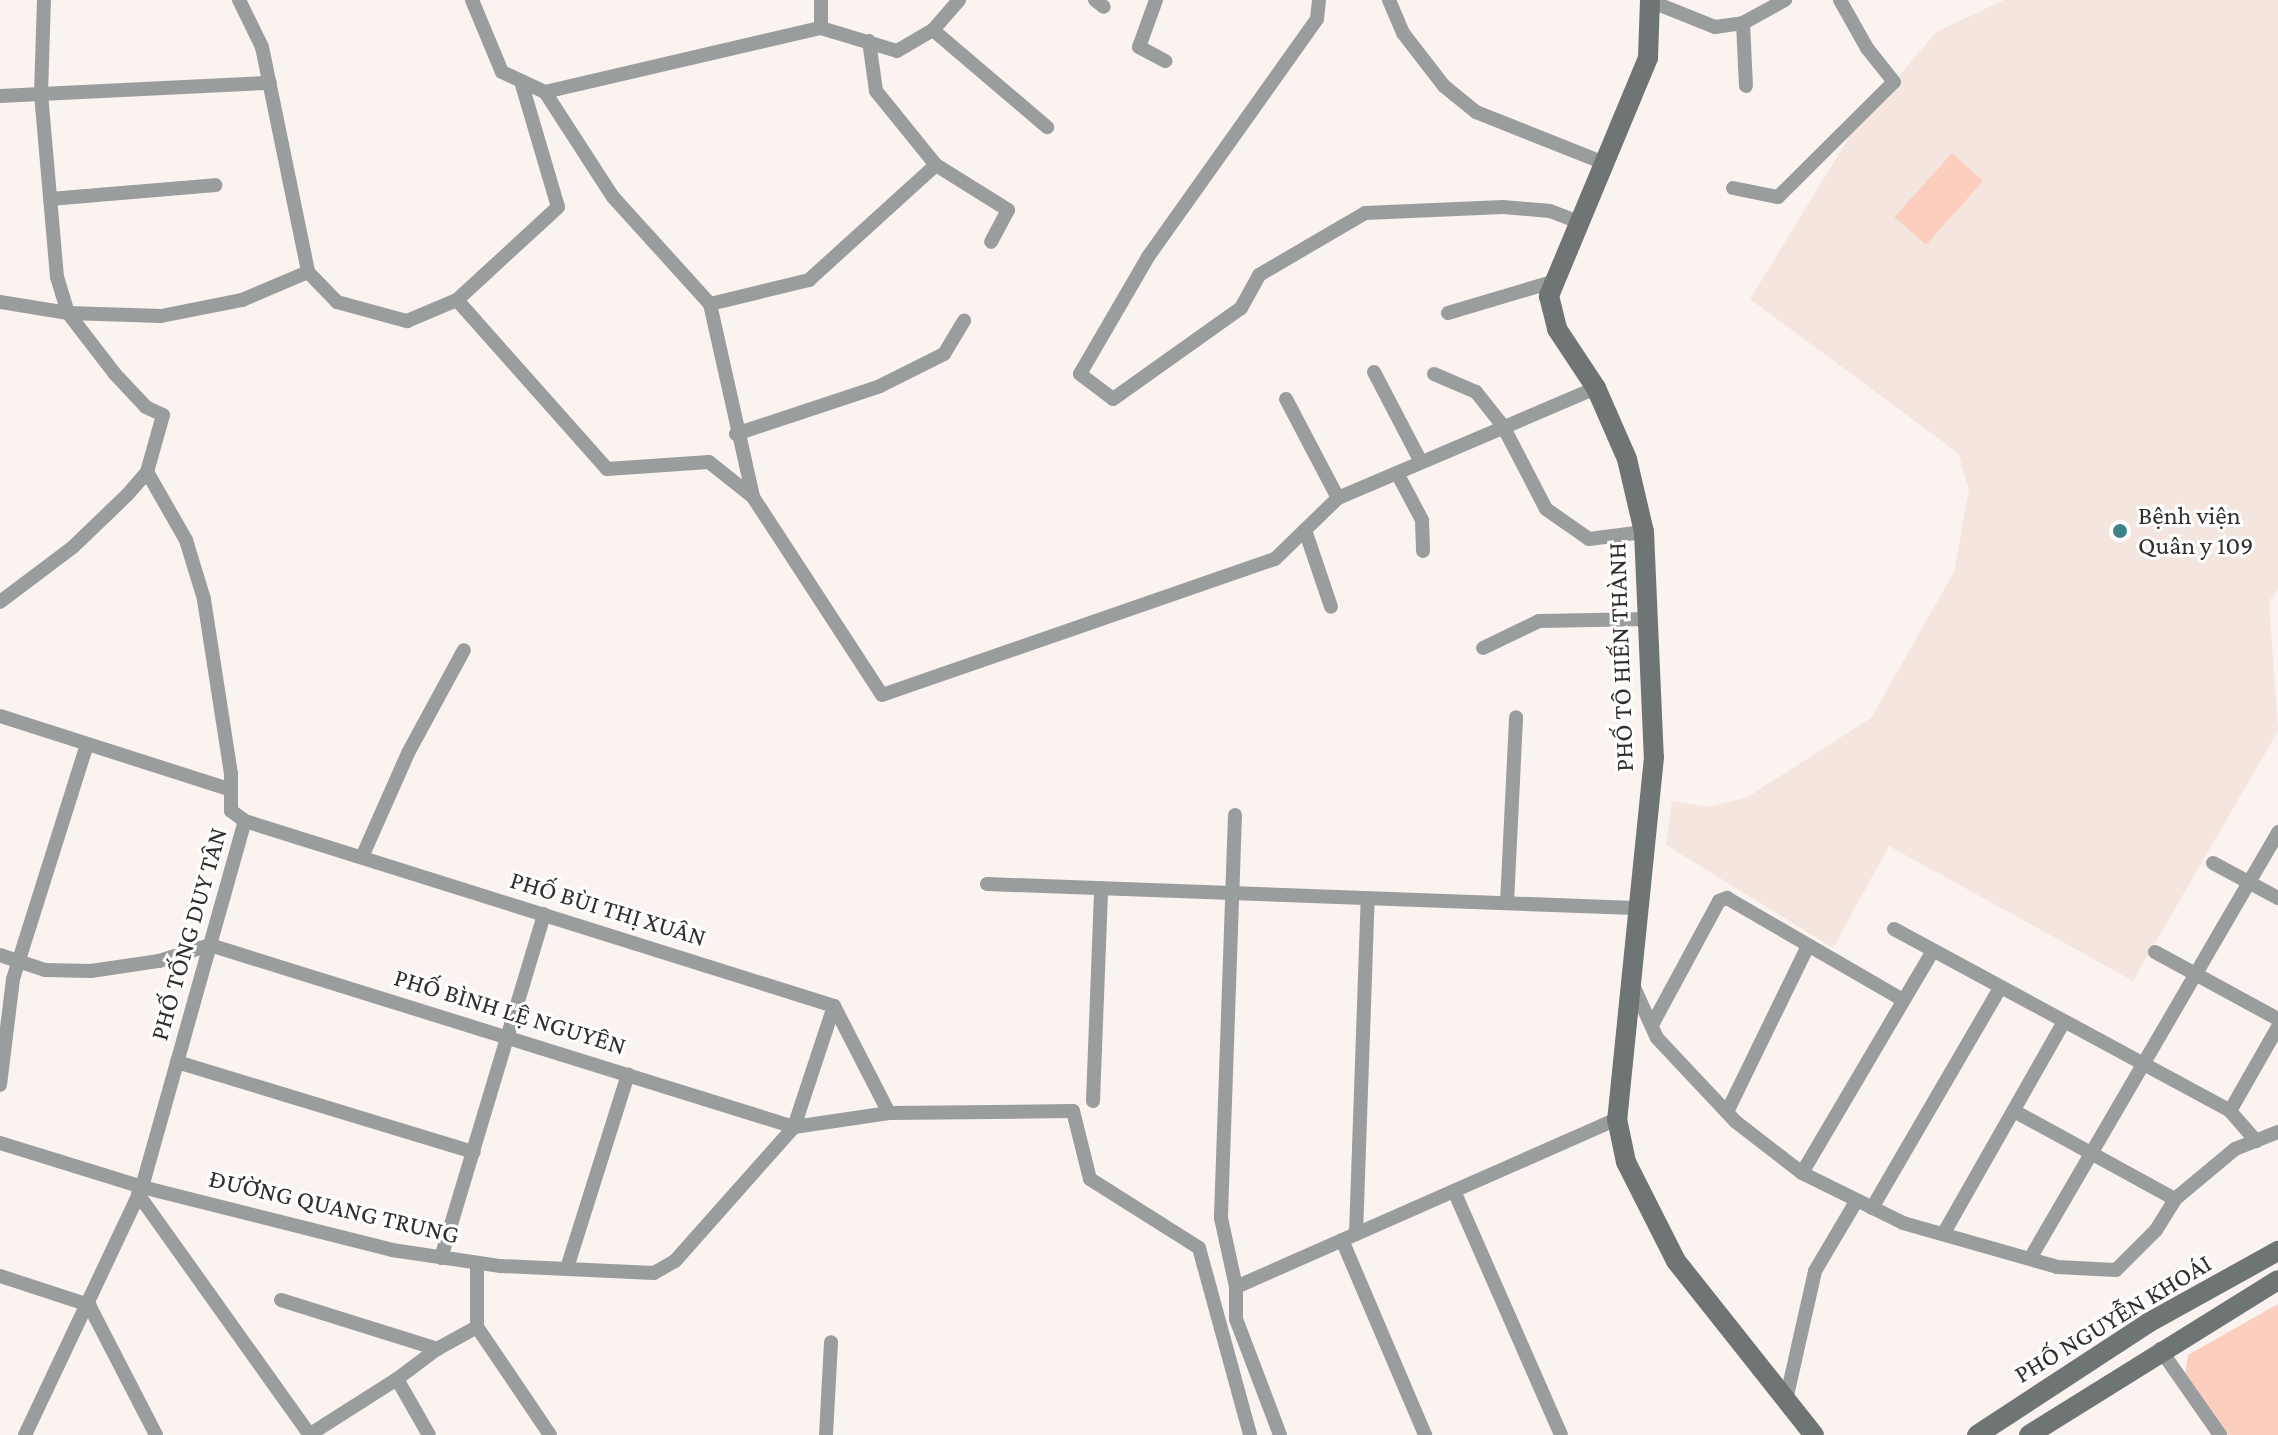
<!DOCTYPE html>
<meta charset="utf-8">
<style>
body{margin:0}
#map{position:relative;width:2278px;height:1435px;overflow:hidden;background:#fbf3f0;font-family:"Crimson Pro",serif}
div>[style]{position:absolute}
.built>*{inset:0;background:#f5e5df}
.green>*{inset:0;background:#fccebe;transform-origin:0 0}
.street>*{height:14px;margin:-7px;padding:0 7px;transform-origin:7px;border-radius:7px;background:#9a9d9e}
.secondary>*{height:20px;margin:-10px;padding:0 10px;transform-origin:10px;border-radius:10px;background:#6f7474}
.dots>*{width:22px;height:22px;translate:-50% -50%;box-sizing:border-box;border:4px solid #fff;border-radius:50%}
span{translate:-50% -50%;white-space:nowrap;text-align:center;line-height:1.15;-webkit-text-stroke:6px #fff;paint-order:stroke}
.poi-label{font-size:26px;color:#312e2d}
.left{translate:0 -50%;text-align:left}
.street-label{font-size:26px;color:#312e2d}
</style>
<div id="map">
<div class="built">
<i style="clip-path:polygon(2004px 0,2278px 0,2278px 590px,2269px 601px,2278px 731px,2133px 981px,1889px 846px,1833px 948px,1666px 845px,1672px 801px,1707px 807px,1746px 798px,1871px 718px,1954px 572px,1969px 490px,1958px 453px,1750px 299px,1853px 131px,1936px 32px)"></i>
</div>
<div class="green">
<i style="left:1952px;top:153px;width:42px;height:86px;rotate:42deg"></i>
<i style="clip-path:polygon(2278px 1304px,2278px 1435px,2227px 1435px,2185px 1374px,2188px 1355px)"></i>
</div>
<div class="street">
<i style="left:239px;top:0;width:52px;rotate:63.9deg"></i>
<i style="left:262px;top:47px;width:230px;rotate:78.4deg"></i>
<i style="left:308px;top:272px;width:42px;rotate:46deg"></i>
<i style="left:337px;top:302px;width:73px;rotate:15.2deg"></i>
<i style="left:407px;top:321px;width:54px;rotate:-22.8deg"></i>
<i style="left:457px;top:300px;width:137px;rotate:-42.6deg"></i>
<i style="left:558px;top:207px;width:127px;rotate:-106.4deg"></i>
<i style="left:472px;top:0;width:78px;rotate:67.4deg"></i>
<i style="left:502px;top:72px;width:47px;rotate:24.9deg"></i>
<i style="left:545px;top:92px;width:125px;rotate:57.1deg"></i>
<i style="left:613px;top:197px;width:144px;rotate:47.8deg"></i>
<i style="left:710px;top:304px;width:198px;rotate:77.4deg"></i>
<i style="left:1095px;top:0;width:11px;rotate:38deg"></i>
<i style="left:1156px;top:0;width:50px;rotate:109.9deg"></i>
<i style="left:1139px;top:47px;width:30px;rotate:28deg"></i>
<i style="left:1319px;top:0;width:19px;rotate:96deg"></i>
<i style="left:1317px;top:19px;width:292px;rotate:125.4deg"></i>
<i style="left:1148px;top:257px;width:135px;rotate:120.2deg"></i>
<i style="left:1080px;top:374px;width:41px;rotate:37.1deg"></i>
<i style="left:1113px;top:399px;width:157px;rotate:-35.4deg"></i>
<i style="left:1241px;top:308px;width:38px;rotate:-61deg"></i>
<i style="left:1259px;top:275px;width:123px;rotate:-30.3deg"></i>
<i style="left:1365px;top:213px;width:138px;rotate:-2.5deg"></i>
<i style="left:1503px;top:207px;width:47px;rotate:4.9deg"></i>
<i style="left:1550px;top:211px;width:30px;rotate:21deg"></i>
<i style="left:1389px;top:0;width:36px;rotate:67deg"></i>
<i style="left:1403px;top:33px;width:67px;rotate:52.3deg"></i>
<i style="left:1444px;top:86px;width:41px;rotate:39.1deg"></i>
<i style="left:1476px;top:112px;width:138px;rotate:21.7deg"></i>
<i style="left:1650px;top:1px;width:70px;rotate:21.8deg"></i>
<i style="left:1715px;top:27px;width:28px;rotate:-8deg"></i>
<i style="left:1743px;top:23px;width:48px;rotate:-28.7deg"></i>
<i style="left:1743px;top:23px;width:63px;rotate:87.3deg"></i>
<i style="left:821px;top:28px;width:28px;rotate:-90deg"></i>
<i style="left:933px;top:30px;width:150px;rotate:40.4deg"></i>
<i style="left:869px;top:41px;width:50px;rotate:82deg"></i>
<i style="left:876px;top:91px;width:95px;rotate:51deg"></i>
<i style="left:936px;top:165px;width:85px;rotate:32deg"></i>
<i style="left:1008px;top:210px;width:36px;rotate:118deg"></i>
<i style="left:545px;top:92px;width:283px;rotate:-13.1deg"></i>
<i style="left:821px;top:28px;width:79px;rotate:16.8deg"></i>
<i style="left:897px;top:51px;width:42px;rotate:-30.3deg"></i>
<i style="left:933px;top:30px;width:40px;rotate:-49deg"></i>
<i style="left:0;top:96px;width:270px;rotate:-2.8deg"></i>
<i style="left:1733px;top:188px;width:46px;rotate:11.3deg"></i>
<i style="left:1778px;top:197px;width:163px;rotate:-44.8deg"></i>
<i style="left:1894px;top:82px;width:43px;rotate:-128.5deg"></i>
<i style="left:1867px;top:48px;width:55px;rotate:-119.4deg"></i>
<i style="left:50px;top:199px;width:166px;rotate:-4.8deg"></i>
<i style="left:457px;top:300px;width:226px;rotate:48.4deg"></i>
<i style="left:607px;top:469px;width:102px;rotate:-3.9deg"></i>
<i style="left:709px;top:462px;width:56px;rotate:38.5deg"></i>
<i style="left:753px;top:497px;width:236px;rotate:56.9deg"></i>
<i style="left:882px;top:695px;width:416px;rotate:-19.1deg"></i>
<i style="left:1275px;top:559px;width:88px;rotate:-44.1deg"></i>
<i style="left:1338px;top:498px;width:280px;rotate:-23.1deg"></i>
<i style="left:0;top:302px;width:69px;rotate:9.2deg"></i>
<i style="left:68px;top:313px;width:93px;rotate:1.8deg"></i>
<i style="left:161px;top:316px;width:83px;rotate:-11.2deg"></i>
<i style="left:242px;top:300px;width:72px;rotate:-23deg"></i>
<i style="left:710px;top:304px;width:102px;rotate:-13.6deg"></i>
<i style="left:809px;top:280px;width:171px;rotate:-42.2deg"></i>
<i style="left:1448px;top:313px;width:109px;rotate:-16.6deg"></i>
<i style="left:1374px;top:372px;width:102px;rotate:62.4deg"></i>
<i style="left:1434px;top:374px;width:46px;rotate:23.2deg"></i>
<i style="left:1476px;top:392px;width:43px;rotate:51.5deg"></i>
<i style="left:1503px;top:426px;width:93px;rotate:62.6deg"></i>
<i style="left:1546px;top:509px;width:52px;rotate:34.9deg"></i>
<i style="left:1589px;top:539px;width:55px;rotate:-7.3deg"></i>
<i style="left:1286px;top:399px;width:112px;rotate:62.3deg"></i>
<i style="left:736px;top:434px;width:152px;rotate:-18.4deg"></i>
<i style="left:880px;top:386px;width:72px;rotate:-26.6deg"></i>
<i style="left:944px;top:354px;width:39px;rotate:-59deg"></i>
<i style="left:1397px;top:473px;width:53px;rotate:62deg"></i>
<i style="left:1422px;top:520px;width:31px;rotate:88deg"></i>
<i style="left:1305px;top:530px;width:81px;rotate:71.3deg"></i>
<i style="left:0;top:602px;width:91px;rotate:-37deg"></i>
<i style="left:73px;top:547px;width:76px;rotate:-43.9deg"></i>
<i style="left:128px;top:494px;width:29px;rotate:-49deg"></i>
<i style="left:147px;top:472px;width:59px;rotate:-74.3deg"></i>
<i style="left:163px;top:415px;width:19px;rotate:-155deg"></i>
<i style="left:146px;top:407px;width:45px;rotate:-133.2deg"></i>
<i style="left:115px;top:374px;width:77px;rotate:-127.6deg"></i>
<i style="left:68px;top:313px;width:38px;rotate:-107deg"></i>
<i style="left:57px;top:277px;width:184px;rotate:-95deg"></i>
<i style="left:41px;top:94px;width:94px;rotate:-88.2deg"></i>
<i style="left:1483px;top:648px;width:62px;rotate:-25.7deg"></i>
<i style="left:1539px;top:621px;width:110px;rotate:-1deg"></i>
<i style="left:0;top:716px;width:240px;rotate:17.7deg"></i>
<i style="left:1235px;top:815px;width:403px;rotate:92deg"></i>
<i style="left:1221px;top:1218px;width:71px;rotate:77.7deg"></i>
<i style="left:1236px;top:1287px;width:32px;rotate:90deg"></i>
<i style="left:1236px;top:1319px;width:124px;rotate:69.2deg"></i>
<i style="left:362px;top:857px;width:114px;rotate:-66.1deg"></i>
<i style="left:408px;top:753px;width:117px;rotate:-61.5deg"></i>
<i style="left:2213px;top:863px;width:74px;rotate:28.3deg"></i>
<i style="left:987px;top:884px;width:648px;rotate:2.12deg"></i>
<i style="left:1507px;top:903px;width:186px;rotate:-87.2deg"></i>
<i style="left:1894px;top:929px;width:382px;rotate:28.4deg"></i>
<i style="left:2230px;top:1111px;width:40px;rotate:49deg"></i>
<i style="left:2155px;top:952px;width:140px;rotate:28.6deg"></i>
<i style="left:0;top:955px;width:47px;rotate:18.4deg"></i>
<i style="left:45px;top:970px;width:46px;rotate:1.2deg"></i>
<i style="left:91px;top:971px;width:69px;rotate:-8.4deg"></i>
<i style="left:159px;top:961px;width:53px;rotate:-17.4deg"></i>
<i style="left:210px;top:945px;width:612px;rotate:17.31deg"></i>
<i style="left:794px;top:1127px;width:96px;rotate:-8.4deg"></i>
<i style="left:889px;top:1113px;width:184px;rotate:-0.6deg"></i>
<i style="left:1073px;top:1111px;width:70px;rotate:76deg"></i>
<i style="left:1090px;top:1179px;width:129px;rotate:32.3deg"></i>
<i style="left:1199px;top:1248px;width:194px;rotate:74.7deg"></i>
<i style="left:1632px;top:983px;width:60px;rotate:65.6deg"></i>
<i style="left:1657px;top:1038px;width:115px;rotate:46.8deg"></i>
<i style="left:1736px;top:1122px;width:83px;rotate:37.7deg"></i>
<i style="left:1802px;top:1173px;width:113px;rotate:26.3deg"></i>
<i style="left:1903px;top:1223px;width:160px;rotate:15.9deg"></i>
<i style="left:2057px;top:1267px;width:59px;rotate:2.9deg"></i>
<i style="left:2116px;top:1270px;width:57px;rotate:-45deg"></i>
<i style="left:2156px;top:1230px;width:36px;rotate:-58deg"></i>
<i style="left:2175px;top:1199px;width:78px;rotate:-39.8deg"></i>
<i style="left:2235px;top:1149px;width:46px;rotate:-21.6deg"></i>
<i style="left:834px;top:1006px;width:120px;rotate:62.8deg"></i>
<i style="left:1652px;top:1025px;width:141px;rotate:-61.6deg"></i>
<i style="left:1719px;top:901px;width:9px;rotate:-21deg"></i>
<i style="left:1727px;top:898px;width:201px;rotate:30.1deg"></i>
<i style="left:177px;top:1062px;width:310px;rotate:16.9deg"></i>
<i style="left:0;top:1085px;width:107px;rotate:-83deg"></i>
<i style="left:13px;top:979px;width:246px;rotate:-72.5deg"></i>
<i style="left:1093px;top:1101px;width:213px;rotate:-87.8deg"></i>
<i style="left:2014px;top:1111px;width:183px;rotate:28.7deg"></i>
<i style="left:2230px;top:1111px;width:97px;rotate:-60.3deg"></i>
<i style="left:1727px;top:1112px;width:182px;rotate:-64deg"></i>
<i style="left:0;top:1143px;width:149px;rotate:17.2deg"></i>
<i style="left:142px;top:1187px;width:258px;rotate:14.1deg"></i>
<i style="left:392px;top:1250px;width:110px;rotate:8.4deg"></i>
<i style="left:501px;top:1266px;width:153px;rotate:2.6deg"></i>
<i style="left:654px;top:1273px;width:24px;rotate:-30deg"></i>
<i style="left:675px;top:1261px;width:179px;rotate:-48.4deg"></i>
<i style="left:794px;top:1127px;width:127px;rotate:-71.7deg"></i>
<i style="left:834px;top:1006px;width:617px;rotate:-162.56deg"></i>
<i style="left:245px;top:821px;width:17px;rotate:-144deg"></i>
<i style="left:231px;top:811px;width:37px;rotate:-90deg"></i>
<i style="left:231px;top:774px;width:177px;rotate:-98.8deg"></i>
<i style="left:204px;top:599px;width:62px;rotate:-107deg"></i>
<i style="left:186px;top:540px;width:78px;rotate:-119.8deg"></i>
<i style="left:1802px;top:1173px;width:258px;rotate:-59.5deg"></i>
<i style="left:1454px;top:1191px;width:266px;rotate:66.3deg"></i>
<i style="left:138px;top:1194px;width:296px;rotate:54.5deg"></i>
<i style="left:1872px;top:1208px;width:255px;rotate:-59.8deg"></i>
<i style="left:1945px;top:1231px;width:239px;rotate:-60.4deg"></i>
<i style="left:1356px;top:1234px;width:336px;rotate:-88deg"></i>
<i style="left:1342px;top:1240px;width:212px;rotate:66.9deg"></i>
<i style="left:2031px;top:1257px;width:492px;rotate:-59.8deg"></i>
<i style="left:441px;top:1258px;width:359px;rotate:-73.3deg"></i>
<i style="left:477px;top:1263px;width:64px;rotate:90deg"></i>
<i style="left:477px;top:1327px;width:130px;rotate:55.9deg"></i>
<i style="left:567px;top:1268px;width:203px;rotate:-72.5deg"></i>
<i style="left:0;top:1276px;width:94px;rotate:18deg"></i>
<i style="left:89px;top:1305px;width:146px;rotate:62.7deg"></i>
<i style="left:1236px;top:1287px;width:416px;rotate:-23.8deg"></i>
<i style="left:281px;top:1300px;width:164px;rotate:17.4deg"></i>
<i style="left:437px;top:1349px;width:50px;rotate:143.1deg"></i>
<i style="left:397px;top:1379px;width:64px;rotate:60.3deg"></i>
<i style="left:437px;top:1349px;width:46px;rotate:-28.8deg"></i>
<i style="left:2160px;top:1349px;width:105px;rotate:55.1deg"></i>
<i style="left:1786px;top:1400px;width:132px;rotate:-77.3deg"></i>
<i style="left:1815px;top:1271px;width:82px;rotate:-59.4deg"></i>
<i style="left:25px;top:1435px;width:274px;rotate:-64.7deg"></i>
<i style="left:142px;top:1187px;width:380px;rotate:-74.3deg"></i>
<i style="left:309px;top:1435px;width:104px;rotate:-32.5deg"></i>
<i style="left:826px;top:1435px;width:93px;rotate:-86.9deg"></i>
</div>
<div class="secondary">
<i style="left:1650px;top:0;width:58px;rotate:92deg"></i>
<i style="left:1648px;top:58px;width:258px;rotate:112.6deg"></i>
<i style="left:1549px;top:296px;width:34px;rotate:76deg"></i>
<i style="left:1557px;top:329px;width:71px;rotate:56.5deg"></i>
<i style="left:1596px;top:388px;width:77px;rotate:66.4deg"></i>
<i style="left:1627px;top:459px;width:75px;rotate:76.9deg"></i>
<i style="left:1644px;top:532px;width:225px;rotate:87.5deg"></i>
<i style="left:1654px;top:757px;width:364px;rotate:95.8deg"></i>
<i style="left:1617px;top:1119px;width:44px;rotate:78.2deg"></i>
<i style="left:1626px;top:1162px;width:111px;rotate:63.2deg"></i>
<i style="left:1676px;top:1261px;width:222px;rotate:51.6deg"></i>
<i style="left:1977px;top:1435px;width:204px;rotate:-33.2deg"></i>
<i style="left:2148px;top:1323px;width:149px;rotate:-29deg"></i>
<i style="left:2029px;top:1435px;width:293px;rotate:-31.9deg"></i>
</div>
<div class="dots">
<i style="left:2120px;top:531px;background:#3b8389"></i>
</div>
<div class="poi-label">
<span class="left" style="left:2138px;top:531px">Bệnh viện<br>Quân y 109</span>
</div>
<div class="street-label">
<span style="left:1621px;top:657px;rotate:-92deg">PHỐ TÔ HIẾN THÀNH</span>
<span style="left:608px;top:909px;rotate:17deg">PHỐ BÙI THỊ XUÂN</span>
<span style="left:189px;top:934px;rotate:-74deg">PHỐ TỐNG DUY TÂN</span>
<span style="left:510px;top:1012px;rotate:17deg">PHỐ BÌNH LỆ NGUYÊN</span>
<span style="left:334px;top:1207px;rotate:13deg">ĐƯỜNG QUANG TRUNG</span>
<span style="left:2113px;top:1319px;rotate:-31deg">PHỐ NGUYỄN KHOÁI</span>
</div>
</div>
